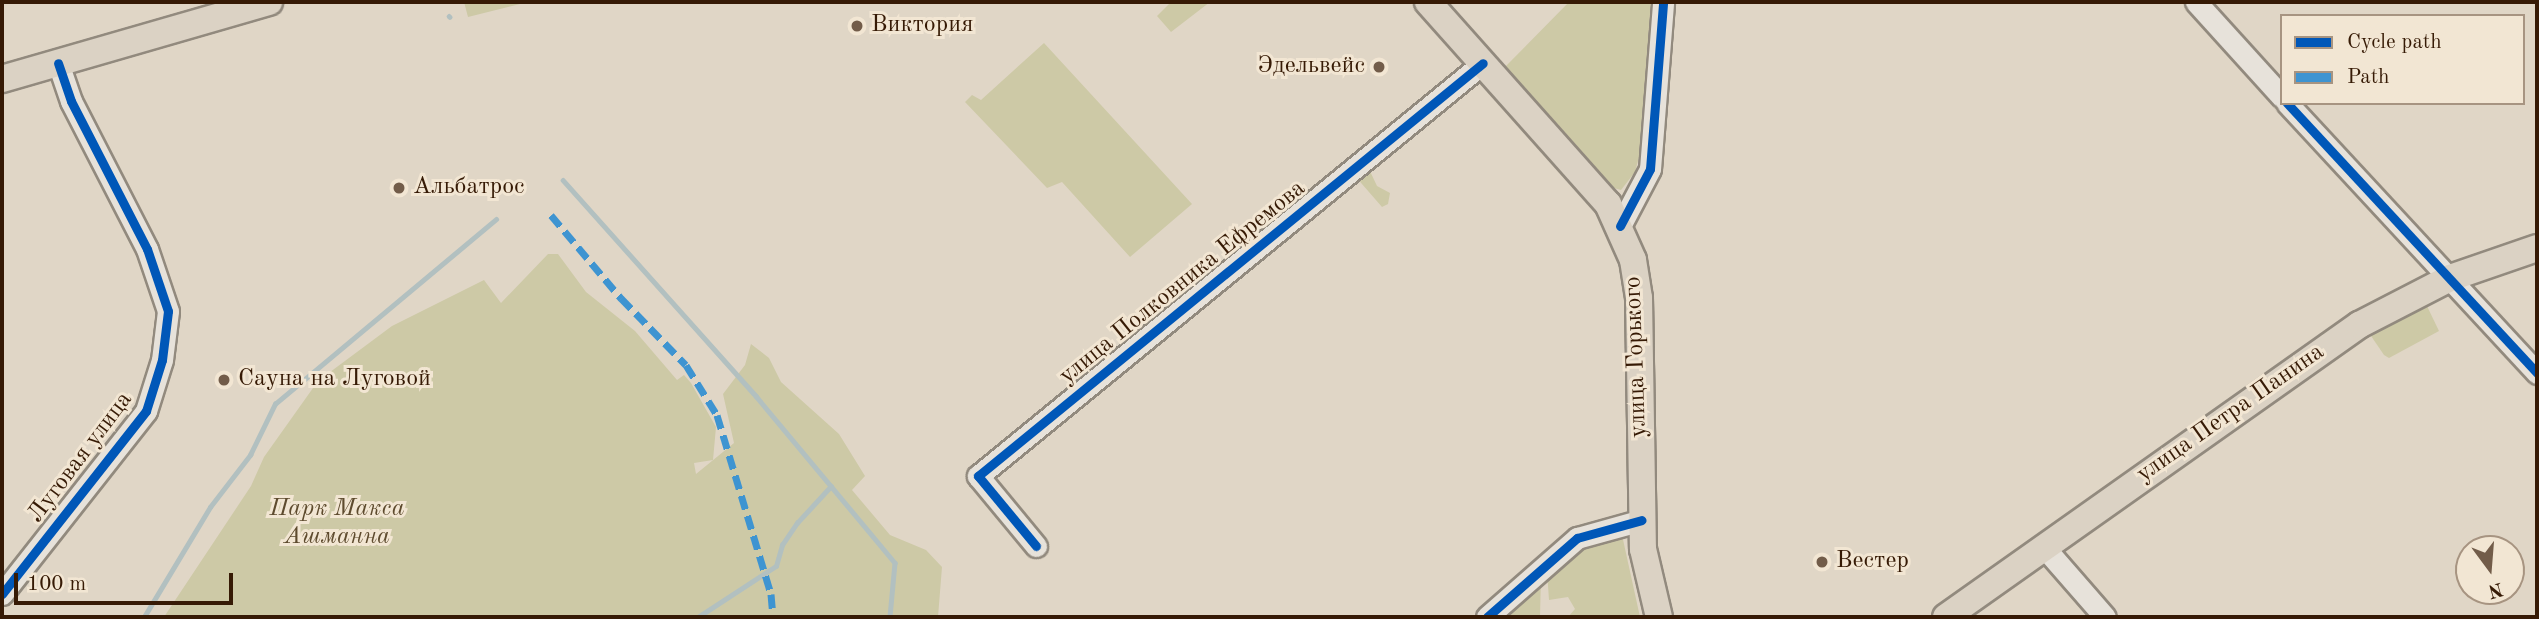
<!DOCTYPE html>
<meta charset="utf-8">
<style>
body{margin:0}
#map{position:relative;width:2539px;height:619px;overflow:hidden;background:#e0d6c6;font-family:"Old Standard TT",serif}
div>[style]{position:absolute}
.green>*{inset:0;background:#cdc9a6}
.stream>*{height:4.5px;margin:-2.25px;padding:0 2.25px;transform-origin:2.25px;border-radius:2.25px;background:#b2c0c0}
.roads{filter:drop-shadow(2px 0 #928a7e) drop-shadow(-2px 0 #928a7e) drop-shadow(0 2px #928a7e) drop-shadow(0 -2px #928a7e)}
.minor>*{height:21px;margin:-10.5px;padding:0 10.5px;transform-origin:10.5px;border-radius:10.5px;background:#e7e2da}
.major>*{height:26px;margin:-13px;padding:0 13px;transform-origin:13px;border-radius:13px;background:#dbd2c4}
.quiet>*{height:7px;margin-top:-3.5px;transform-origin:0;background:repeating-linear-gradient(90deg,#3e94d1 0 14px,transparent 0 21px)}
.cycleway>*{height:9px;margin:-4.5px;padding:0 4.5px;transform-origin:4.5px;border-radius:4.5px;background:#0057b8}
.dots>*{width:19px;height:19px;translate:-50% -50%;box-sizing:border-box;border:4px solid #f2e6d3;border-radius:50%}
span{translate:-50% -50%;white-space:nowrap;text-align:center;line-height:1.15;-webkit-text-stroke:6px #f2e6d3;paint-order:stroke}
.poi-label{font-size:24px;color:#361a05}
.left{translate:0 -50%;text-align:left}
.right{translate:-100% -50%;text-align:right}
.street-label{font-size:24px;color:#361a05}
.park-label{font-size:24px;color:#5e4b2e;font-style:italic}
.frame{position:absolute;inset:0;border:4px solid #361a05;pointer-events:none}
.legend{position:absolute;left:2280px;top:14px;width:245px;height:91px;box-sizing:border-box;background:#f2e6d3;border:2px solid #a79481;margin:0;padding:9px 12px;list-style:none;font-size:21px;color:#361a05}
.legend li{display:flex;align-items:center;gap:14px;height:35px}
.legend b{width:35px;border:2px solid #a79481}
.north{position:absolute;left:2455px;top:535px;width:70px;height:70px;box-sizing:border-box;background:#f2e6d3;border:2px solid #a79481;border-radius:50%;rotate:164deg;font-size:19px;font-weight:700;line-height:28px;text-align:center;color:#361a05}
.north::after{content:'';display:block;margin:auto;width:24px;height:32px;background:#725c49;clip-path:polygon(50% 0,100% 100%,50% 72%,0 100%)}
.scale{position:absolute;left:14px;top:573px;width:219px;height:32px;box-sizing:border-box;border:4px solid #361a05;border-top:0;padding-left:9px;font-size:21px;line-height:24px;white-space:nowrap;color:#361a05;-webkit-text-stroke:5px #f2e6d3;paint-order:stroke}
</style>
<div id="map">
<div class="green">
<i style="clip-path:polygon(464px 2px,528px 2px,468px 17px)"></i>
<i style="clip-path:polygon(1171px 2px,1210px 2px,1171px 32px,1157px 16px)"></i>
<i style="clip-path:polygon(1569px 2px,1651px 2px,1639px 157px,1635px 172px,1621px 190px,1607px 186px,1505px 67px)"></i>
<i style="clip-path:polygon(1044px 43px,1192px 204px,1130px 257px,1062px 182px,1047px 188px,965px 102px,972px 95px,981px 100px)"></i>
<i style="clip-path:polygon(1368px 167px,1377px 186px,1390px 193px,1388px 204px,1382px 207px,1355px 176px)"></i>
<i style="clip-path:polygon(548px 254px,558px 254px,586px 292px,635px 331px,677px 380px,684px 375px,691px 383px,716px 427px,713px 460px,694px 463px,696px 474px,734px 443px,723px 394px,745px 365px,751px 344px,769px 358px,781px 382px,839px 434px,865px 476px,852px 490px,890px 535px,926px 550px,942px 567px,938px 617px,164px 617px,251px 486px,264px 457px,318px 381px,392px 326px,484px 280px,501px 303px)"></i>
<i style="clip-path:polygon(2426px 304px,2439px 331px,2389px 358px,2384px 355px,2369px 333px)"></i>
<i style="clip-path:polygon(1622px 535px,1640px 617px,1568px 617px,1575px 609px,1568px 597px,1549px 600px,1547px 571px,1584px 543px)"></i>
<i style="clip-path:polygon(1541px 576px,1540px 617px,1498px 617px)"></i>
</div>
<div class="stream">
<i style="left:449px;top:16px;width:1px;rotate:45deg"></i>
<i style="left:563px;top:180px;width:290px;rotate:48.2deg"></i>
<i style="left:756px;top:396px;width:217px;rotate:50.2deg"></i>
<i style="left:895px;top:563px;width:54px;rotate:95.3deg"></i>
<i style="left:144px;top:617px;width:128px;rotate:-59deg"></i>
<i style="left:210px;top:507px;width:66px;rotate:-52.4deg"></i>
<i style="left:250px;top:455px;width:57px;rotate:-63.9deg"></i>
<i style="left:275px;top:404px;width:288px;rotate:-39.9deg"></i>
<i style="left:698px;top:617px;width:93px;rotate:-33.2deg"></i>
<i style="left:776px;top:566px;width:22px;rotate:-74deg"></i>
<i style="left:782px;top:545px;width:27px;rotate:-56deg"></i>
<i style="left:797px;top:523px;width:50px;rotate:-47.4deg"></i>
</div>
<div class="roads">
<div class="minor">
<i style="left:2196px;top:2px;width:128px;rotate:47.8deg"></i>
<i style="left:2287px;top:103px;width:368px;rotate:47.2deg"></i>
<i style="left:1620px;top:226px;width:64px;rotate:-62.2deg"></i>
<i style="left:1650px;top:169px;width:168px;rotate:-85.5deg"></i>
<i style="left:1036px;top:546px;width:91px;rotate:-129.6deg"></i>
<i style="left:978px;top:476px;width:652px;rotate:-39.28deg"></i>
<i style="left:2043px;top:546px;width:94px;rotate:48.9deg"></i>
<i style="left:2px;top:594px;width:233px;rotate:-51.8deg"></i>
<i style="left:146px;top:411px;width:53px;rotate:-72.6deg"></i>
<i style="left:162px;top:360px;width:49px;rotate:-83deg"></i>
<i style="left:168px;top:311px;width:65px;rotate:-108.7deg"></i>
<i style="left:147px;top:249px;width:166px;rotate:-117.2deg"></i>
<i style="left:71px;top:101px;width:40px;rotate:-108.9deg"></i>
<i style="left:1487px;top:617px;width:120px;rotate:-41.3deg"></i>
<i style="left:1577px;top:538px;width:67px;rotate:-15.5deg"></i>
</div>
<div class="major">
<i style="left:1428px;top:2px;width:271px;rotate:48.3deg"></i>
<i style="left:1608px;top:204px;width:61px;rotate:65.9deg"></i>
<i style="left:1633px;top:260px;width:38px;rotate:81deg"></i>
<i style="left:1639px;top:298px;width:251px;rotate:89.1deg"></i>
<i style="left:1643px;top:549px;width:70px;rotate:76.8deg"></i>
<i style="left:2px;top:79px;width:278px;rotate:-16.1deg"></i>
<i style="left:1946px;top:617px;width:506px;rotate:-35.26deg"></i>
<i style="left:2359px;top:325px;width:102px;rotate:-27.3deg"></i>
<i style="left:2450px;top:278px;width:92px;rotate:-19deg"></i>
</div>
</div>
<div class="quiet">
<i style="left:551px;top:215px;width:109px;rotate:49.9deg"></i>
<i style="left:621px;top:298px;width:93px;rotate:45.9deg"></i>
<i style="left:686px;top:365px;width:59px;rotate:58.2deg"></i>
<i style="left:717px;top:415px;width:187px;rotate:73.2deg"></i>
<i style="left:771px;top:594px;width:23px;rotate:85deg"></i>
</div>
<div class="cycleway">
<i style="left:2287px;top:103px;width:368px;rotate:47.2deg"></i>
<i style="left:1620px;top:226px;width:64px;rotate:-62.2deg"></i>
<i style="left:1650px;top:169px;width:168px;rotate:-85.5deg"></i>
<i style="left:1036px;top:546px;width:91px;rotate:-129.6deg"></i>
<i style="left:978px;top:476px;width:652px;rotate:-39.28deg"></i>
<i style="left:2px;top:594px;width:233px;rotate:-51.8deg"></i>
<i style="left:146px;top:411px;width:53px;rotate:-72.6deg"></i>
<i style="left:162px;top:360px;width:49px;rotate:-83deg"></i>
<i style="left:168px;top:311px;width:65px;rotate:-108.7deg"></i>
<i style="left:147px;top:249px;width:166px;rotate:-117.2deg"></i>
<i style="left:71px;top:101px;width:40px;rotate:-108.9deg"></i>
<i style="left:1487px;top:617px;width:120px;rotate:-41.3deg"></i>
<i style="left:1577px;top:538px;width:67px;rotate:-15.5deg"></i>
</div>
<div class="dots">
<i style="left:857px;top:26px;background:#725c49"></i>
<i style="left:1379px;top:67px;background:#725c49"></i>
<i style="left:399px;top:188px;background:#725c49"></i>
<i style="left:224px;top:380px;background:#725c49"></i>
<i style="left:1822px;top:562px;background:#725c49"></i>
</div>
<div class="poi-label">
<span class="left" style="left:871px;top:26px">Виктория</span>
<span class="right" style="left:1365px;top:67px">Эдельвейс</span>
<span class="left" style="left:413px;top:188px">Альбатрос</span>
<span class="left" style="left:238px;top:380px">Сауна на Луговой</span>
<span class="left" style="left:1836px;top:562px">Вестер</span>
</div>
<div class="street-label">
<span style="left:1183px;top:283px;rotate:-39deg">улица Полковника Ефремова</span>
<span style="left:1637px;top:357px;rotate:-92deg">улица Горького</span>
<span style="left:2231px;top:414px;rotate:-35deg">улица Петра Панина</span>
<span style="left:81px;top:458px;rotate:-53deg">Луговая улица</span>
</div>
<div class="park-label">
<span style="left:337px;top:524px">Парк Макса<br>Ашманна</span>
</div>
<div class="frame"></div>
<ul class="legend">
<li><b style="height:9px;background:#0057b8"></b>Cycle path</li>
<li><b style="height:9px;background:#3e94d1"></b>Path</li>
</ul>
<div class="north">N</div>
<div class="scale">100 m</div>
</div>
